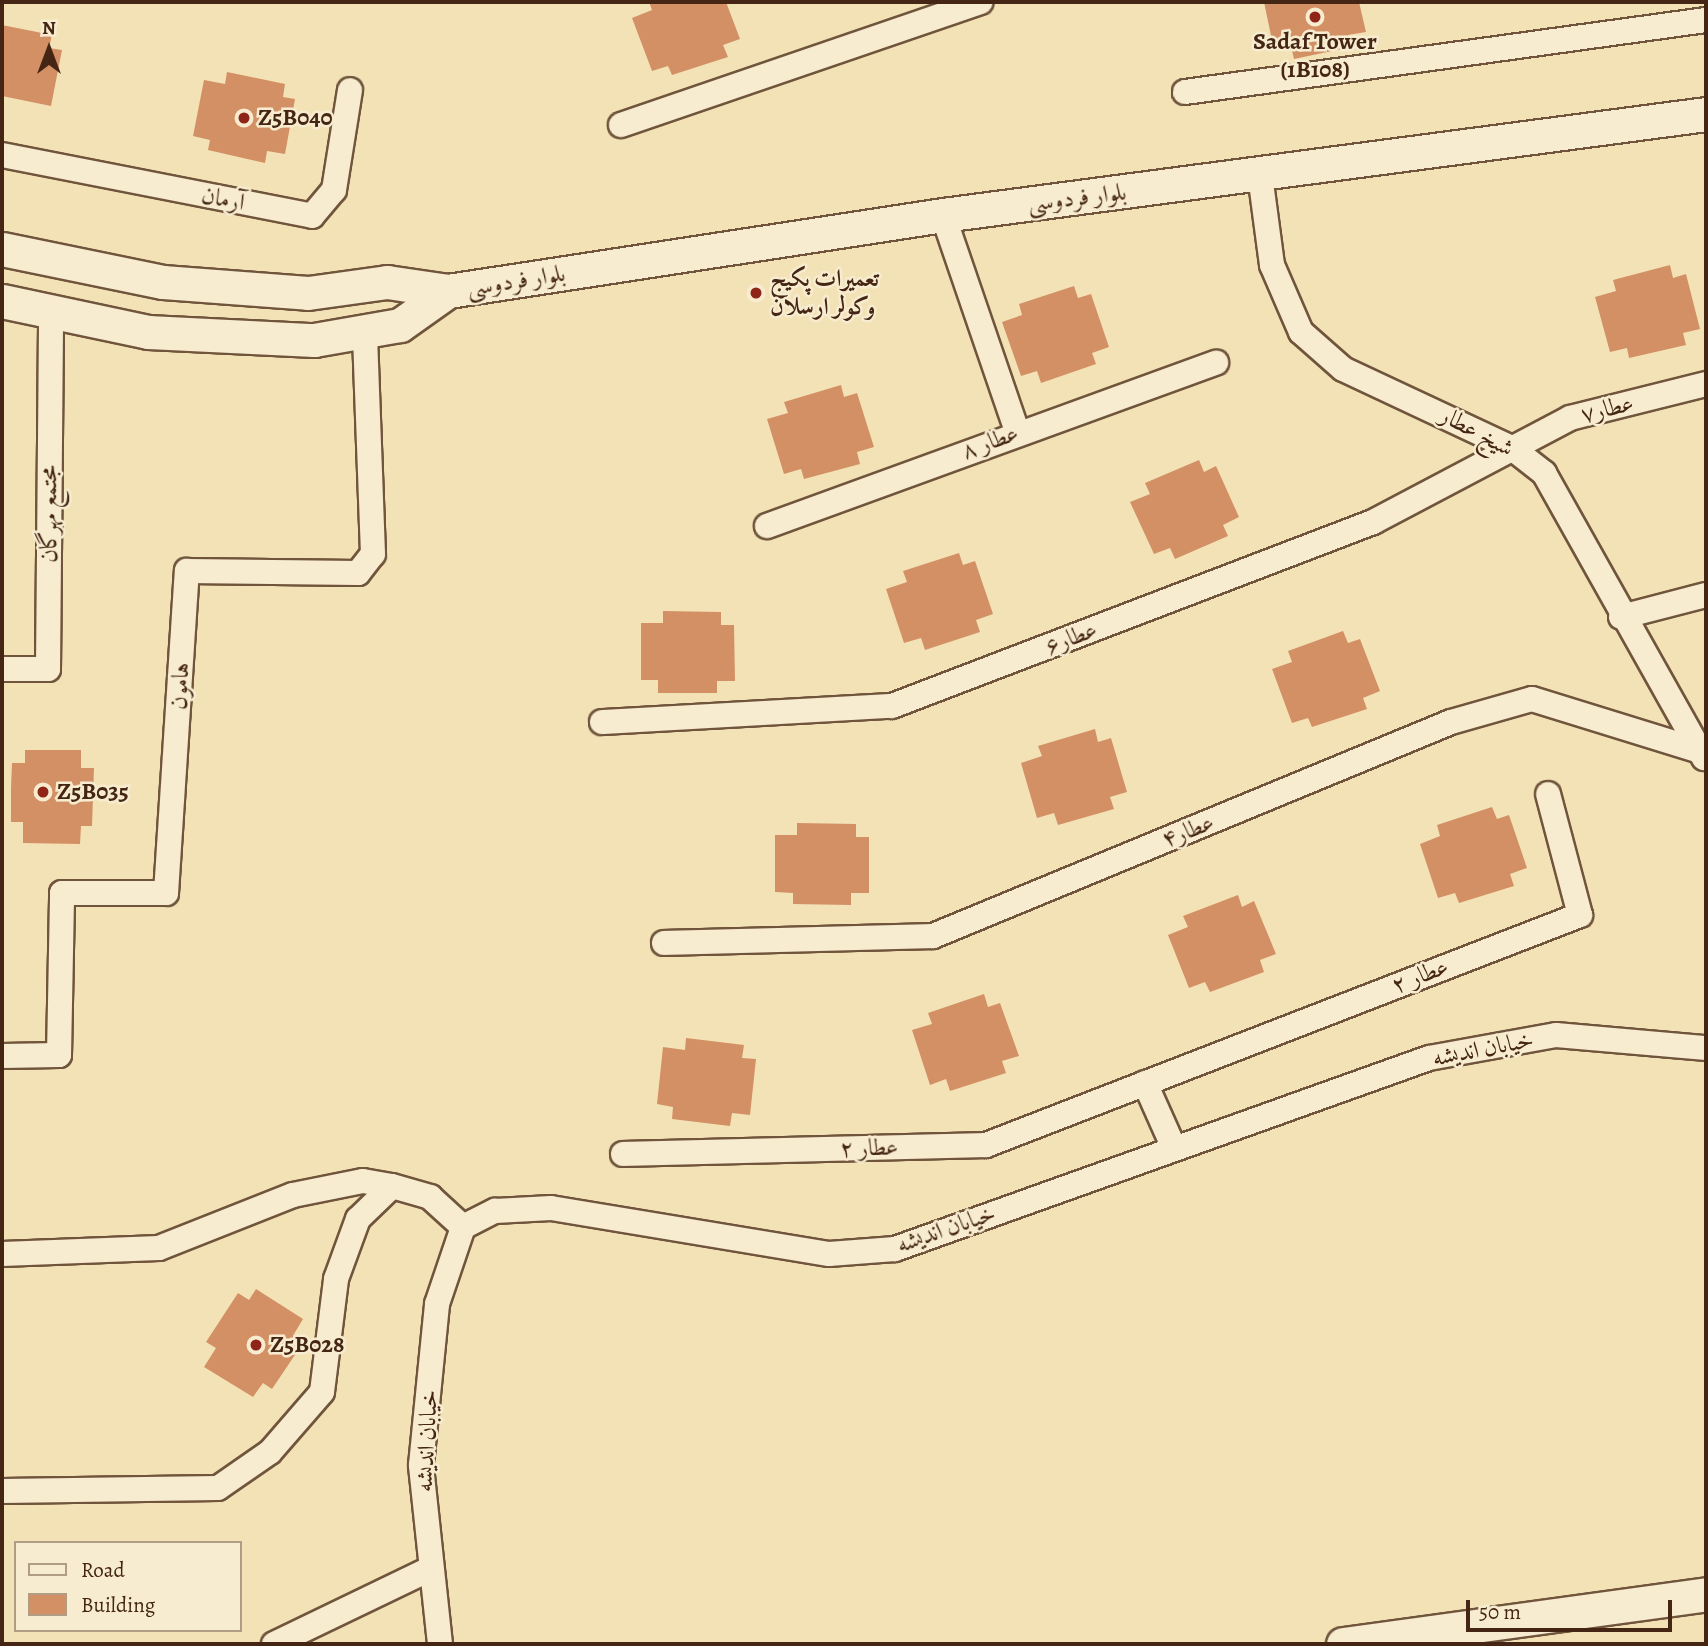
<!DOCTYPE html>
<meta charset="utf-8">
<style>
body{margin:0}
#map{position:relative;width:1708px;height:1646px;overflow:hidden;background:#f3e2b6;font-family:Alegreya,Amiri,serif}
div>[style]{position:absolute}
.building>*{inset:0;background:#d39065}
.roads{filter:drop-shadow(2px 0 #70553c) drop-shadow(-2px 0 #70553c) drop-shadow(0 2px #70553c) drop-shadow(0 -2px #70553c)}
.street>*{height:24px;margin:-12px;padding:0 12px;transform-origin:12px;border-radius:12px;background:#f7ecd0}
.secondary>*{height:33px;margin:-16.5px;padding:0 16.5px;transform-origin:16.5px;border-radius:16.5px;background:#f7ecd0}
.dots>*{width:19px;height:19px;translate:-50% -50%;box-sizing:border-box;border:4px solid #f7ecd0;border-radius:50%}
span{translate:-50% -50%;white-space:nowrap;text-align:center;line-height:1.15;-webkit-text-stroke:5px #f7ecd0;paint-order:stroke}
.poi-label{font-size:24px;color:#452614;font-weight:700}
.left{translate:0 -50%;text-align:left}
.street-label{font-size:24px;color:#452614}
.frame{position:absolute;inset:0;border:4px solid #452614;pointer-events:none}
.legend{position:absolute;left:14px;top:1541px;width:228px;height:91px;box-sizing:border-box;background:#f7ecd0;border:2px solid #b09d85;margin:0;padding:9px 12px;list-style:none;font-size:21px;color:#452614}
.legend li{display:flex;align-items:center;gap:14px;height:35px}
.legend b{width:35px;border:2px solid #b09d85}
.north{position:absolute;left:14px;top:14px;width:70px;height:70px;-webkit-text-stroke:5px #f7ecd0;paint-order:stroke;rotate:0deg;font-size:19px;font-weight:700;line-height:28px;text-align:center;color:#452614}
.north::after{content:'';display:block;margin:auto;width:24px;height:32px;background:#452614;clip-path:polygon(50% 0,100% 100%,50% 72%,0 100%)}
.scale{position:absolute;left:1466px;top:1600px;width:206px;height:32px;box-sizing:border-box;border:4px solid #452614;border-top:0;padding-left:9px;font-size:21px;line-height:24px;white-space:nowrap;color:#452614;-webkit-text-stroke:5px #f7ecd0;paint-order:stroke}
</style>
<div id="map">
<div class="building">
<i style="clip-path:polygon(649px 2px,726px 2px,740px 39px,723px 45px,728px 57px,672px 75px,668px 66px,652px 71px,632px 18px,652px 10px)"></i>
<i style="clip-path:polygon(1264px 2px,1359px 2px,1366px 32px,1348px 35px,1351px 47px,1294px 59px,1291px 46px,1274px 50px)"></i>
<i style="clip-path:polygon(2px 25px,52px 35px,49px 48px,62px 50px,51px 106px,2px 96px)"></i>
<i style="clip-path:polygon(227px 72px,285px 84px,283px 97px,295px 99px,285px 154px,267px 151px,265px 163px,208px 150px,210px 140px,193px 136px,204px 80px,225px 84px)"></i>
<i style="clip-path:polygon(1670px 265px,1673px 278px,1686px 274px,1700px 329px,1683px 333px,1686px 345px,1629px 358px,1627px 348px,1610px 352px,1595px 297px,1616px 291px,1613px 280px)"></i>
<i style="clip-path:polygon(1074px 286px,1078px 298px,1091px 294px,1109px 347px,1092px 353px,1096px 364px,1041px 383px,1037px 371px,1021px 376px,1002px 322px,1022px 315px,1019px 304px)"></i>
<i style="clip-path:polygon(841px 385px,844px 397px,857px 393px,874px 447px,857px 452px,860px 464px,804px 479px,801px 469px,784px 474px,767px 419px,788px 413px,784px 402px)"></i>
<i style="clip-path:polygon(1199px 460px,1204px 472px,1216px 466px,1239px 517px,1223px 525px,1228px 536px,1175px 559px,1170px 548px,1154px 554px,1130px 502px,1150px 494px,1145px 483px)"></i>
<i style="clip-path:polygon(959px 553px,963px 565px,975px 561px,993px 614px,976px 620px,980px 632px,925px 650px,921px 638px,904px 643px,886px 589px,907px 582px,903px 571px)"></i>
<i style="clip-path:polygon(663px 611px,721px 612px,721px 625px,734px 625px,735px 681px,717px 681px,717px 693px,658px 693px,658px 680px,641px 680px,641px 623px,663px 623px)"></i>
<i style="clip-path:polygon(1343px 631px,1348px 643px,1360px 639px,1380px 691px,1363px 698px,1367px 709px,1312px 727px,1308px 718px,1292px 723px,1272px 669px,1292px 662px,1288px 651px)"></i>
<i style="clip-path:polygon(1095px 729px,1098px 742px,1111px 738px,1127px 792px,1110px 797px,1114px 809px,1058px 825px,1054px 813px,1037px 818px,1021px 763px,1042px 756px,1038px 746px)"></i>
<i style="clip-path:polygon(25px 750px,81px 750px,81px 768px,94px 768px,92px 826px,81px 826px,80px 844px,23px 843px,23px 822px,11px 822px,11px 788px,12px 763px,25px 763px)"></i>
<i style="clip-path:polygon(1492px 807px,1497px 819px,1509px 815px,1527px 868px,1510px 874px,1514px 886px,1459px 903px,1455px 893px,1438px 898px,1420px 844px,1440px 836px,1437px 825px)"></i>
<i style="clip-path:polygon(797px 823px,856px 824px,856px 837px,869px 837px,869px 893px,851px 893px,851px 905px,793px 904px,793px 893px,775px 892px,775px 835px,797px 835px)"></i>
<i style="clip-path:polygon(1238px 895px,1242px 907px,1254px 901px,1276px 954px,1260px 960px,1264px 972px,1210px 992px,1205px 982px,1189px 988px,1168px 935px,1188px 927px,1183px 916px)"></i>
<i style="clip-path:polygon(984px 994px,988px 1007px,1000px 1003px,1019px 1056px,1002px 1061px,1006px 1073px,950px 1091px,946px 1079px,930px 1085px,912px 1030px,932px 1024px,928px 1013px)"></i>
<i style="clip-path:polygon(686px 1038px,744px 1045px,742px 1058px,756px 1059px,750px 1115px,732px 1113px,730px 1126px,672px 1119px,673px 1107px,657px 1104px,663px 1047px,685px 1050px)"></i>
<i style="clip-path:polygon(256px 1289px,303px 1319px,294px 1334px,305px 1340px,272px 1389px,263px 1383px,253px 1397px,204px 1367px,216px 1348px,206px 1342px,238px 1293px,249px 1300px)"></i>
</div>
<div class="roads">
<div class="street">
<i style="left:1185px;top:92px;width:526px;rotate:-7.87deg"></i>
<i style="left:621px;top:125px;width:380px;rotate:-18.9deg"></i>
<i style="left:2px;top:155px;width:316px;rotate:11.1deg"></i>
<i style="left:312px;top:216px;width:34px;rotate:-50deg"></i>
<i style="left:334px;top:190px;width:101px;rotate:-80.9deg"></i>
<i style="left:1260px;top:175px;width:91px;rotate:82.4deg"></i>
<i style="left:1272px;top:265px;width:73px;rotate:66.6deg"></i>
<i style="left:1301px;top:332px;width:56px;rotate:41.4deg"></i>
<i style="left:1343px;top:369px;width:187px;rotate:25.1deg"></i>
<i style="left:1512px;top:448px;width:41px;rotate:38deg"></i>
<i style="left:1544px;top:473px;width:327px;rotate:60.7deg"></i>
<i style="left:943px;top:215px;width:228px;rotate:71.1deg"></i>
<i style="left:767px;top:526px;width:478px;rotate:-20deg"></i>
<i style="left:1621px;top:617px;width:88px;rotate:-14.5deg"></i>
<i style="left:2px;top:669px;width:46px"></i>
<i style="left:48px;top:669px;width:357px;rotate:-89.5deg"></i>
<i style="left:602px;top:722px;width:290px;rotate:-3.2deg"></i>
<i style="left:892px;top:706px;width:515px;rotate:-20.93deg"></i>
<i style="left:1373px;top:522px;width:223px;rotate:-27.8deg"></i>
<i style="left:1570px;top:418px;width:140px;rotate:-14deg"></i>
<i style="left:664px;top:943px;width:269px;rotate:-1.5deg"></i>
<i style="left:933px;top:936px;width:560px;rotate:-22.45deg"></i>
<i style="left:1451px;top:722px;width:84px;rotate:-15.9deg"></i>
<i style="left:1532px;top:699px;width:176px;rotate:17.2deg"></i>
<i style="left:2px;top:1056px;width:57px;rotate:-1deg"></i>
<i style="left:59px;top:1055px;width:162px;rotate:-88.9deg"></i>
<i style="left:62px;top:893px;width:104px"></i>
<i style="left:166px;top:893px;width:323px;rotate:-86.3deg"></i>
<i style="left:187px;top:571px;width:171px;rotate:0.7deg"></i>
<i style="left:358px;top:573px;width:24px;rotate:-52deg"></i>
<i style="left:373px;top:554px;width:220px;rotate:-92.1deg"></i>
<i style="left:1145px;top:1083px;width:69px;rotate:66deg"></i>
<i style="left:623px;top:1154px;width:363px;rotate:-1.4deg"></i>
<i style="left:986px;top:1145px;width:637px;rotate:-21.17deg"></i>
<i style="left:1580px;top:915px;width:125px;rotate:-104.8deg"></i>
<i style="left:2px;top:1254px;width:157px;rotate:-2.2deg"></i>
<i style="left:159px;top:1248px;width:144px;rotate:-21.6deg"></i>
<i style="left:293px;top:1195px;width:71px;rotate:-11.3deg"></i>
<i style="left:363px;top:1181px;width:29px;rotate:10deg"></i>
<i style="left:2px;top:1491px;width:216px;rotate:-0.8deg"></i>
<i style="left:218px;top:1488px;width:63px;rotate:-34.7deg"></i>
<i style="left:270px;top:1452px;width:79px;rotate:-49.1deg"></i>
<i style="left:322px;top:1392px;width:114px;rotate:-82.9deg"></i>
<i style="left:336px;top:1279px;width:64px;rotate:-69.9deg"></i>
<i style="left:358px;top:1219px;width:47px;rotate:-44.1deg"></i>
<i style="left:392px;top:1186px;width:40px;rotate:16deg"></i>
<i style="left:430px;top:1197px;width:45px;rotate:42.3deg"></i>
<i style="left:274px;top:1644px;width:171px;rotate:-25.7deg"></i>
<i style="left:440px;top:1644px;width:180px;rotate:-96.1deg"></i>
<i style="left:421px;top:1465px;width:162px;rotate:-84.3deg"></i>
<i style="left:437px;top:1304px;width:81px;rotate:-71.3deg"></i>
<i style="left:463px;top:1227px;width:36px;rotate:-27deg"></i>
<i style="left:495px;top:1211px;width:56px;rotate:-3.1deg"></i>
<i style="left:551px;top:1208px;width:282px;rotate:9.4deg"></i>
<i style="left:829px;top:1254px;width:66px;rotate:-4.3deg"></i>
<i style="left:895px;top:1249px;width:567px;rotate:-19.68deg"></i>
<i style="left:1429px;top:1058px;width:129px;rotate:-10.3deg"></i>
<i style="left:1556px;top:1035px;width:151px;rotate:5deg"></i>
</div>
<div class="secondary">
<i style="left:2px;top:249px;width:164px;rotate:11.6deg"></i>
<i style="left:163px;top:282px;width:145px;rotate:4.3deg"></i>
<i style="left:308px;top:293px;width:80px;rotate:-7.9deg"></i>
<i style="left:387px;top:282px;width:62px;rotate:8.4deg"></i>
<i style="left:448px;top:291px;width:501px;rotate:-8.73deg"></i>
<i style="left:943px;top:215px;width:770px;rotate:-7.54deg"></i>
<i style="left:2px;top:301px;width:149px;rotate:12deg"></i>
<i style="left:148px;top:332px;width:166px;rotate:2.8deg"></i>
<i style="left:314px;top:340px;width:87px;rotate:-9.9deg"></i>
<i style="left:400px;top:325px;width:59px;rotate:-35.3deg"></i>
<i style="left:1343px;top:1644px;width:366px;rotate:-7.8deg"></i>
</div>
</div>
<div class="dots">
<i style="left:1315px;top:17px;background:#8f2418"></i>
<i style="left:244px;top:118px;background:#8f2418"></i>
<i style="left:756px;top:293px;background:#8f2418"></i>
<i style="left:43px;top:792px;background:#8f2418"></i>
<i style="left:256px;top:1345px;background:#8f2418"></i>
</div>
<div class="poi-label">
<span style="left:1315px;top:56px">Sadaf Tower<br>(1B108)</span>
<span class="left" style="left:258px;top:118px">Z5B040</span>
<span class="left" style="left:770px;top:293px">تعمیرات پکیج<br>وکولر ارسلان</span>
<span class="left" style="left:57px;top:792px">Z5B035</span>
<span class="left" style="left:270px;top:1345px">Z5B028</span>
</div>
<div class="street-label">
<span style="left:1077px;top:198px;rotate:-7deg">بلوار فردوسی</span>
<span style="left:223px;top:199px;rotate:11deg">آرمان</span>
<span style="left:516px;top:281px;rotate:-9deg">بلوار فردوسی</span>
<span style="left:1607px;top:409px;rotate:-14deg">عطار۷</span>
<span style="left:1477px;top:432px;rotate:28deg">شیخ عطار</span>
<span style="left:990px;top:442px;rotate:-20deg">عطار ۸</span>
<span style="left:49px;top:514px;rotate:-90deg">مجتمع مهرگان</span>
<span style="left:1071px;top:638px;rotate:-21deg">عطار۶</span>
<span style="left:180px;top:686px;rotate:-86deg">هامون</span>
<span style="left:1188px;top:831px;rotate:-22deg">عطار۴</span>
<span style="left:1420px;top:976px;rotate:-21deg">عطار ۲</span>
<span style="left:1483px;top:1049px;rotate:-11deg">خیابان اندیشه</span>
<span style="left:869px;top:1148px;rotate:-2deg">عطار ۲</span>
<span style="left:946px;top:1229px;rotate:-19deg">خیابان اندیشه</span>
<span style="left:427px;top:1441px;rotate:-87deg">خیابان اندیشه</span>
</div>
<div class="frame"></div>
<ul class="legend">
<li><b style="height:9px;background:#f7ecd0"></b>Road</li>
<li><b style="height:19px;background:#d39065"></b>Building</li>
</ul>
<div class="north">N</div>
<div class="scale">50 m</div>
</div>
